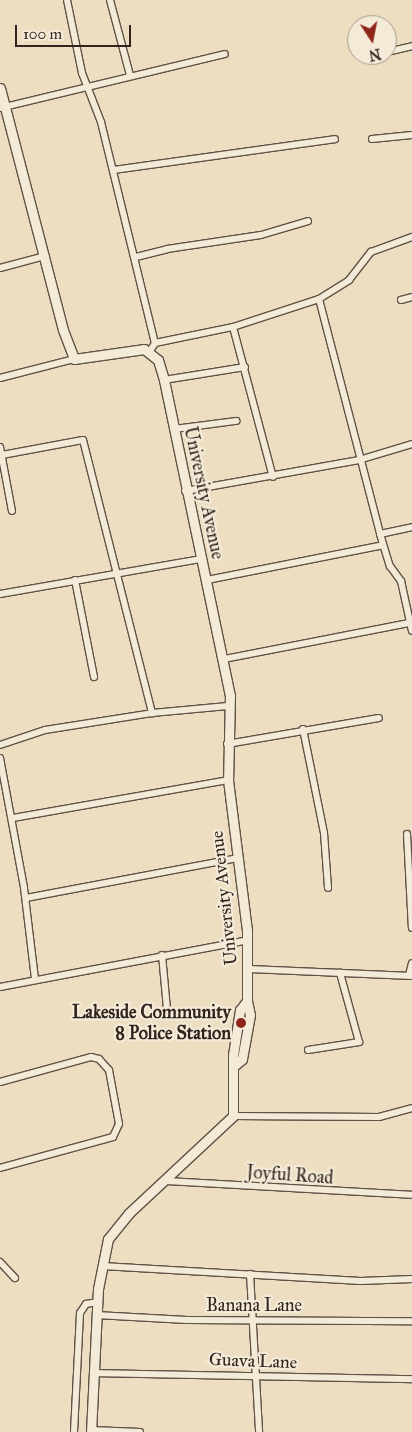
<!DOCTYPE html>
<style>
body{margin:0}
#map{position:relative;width:412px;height:1432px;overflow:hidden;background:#eddec1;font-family:"IM FELL Great Primer",serif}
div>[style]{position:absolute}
.roads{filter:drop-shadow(1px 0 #605246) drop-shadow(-1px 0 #605246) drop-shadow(0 1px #605246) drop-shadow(0 -1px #605246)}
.street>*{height:6px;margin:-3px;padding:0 3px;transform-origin:3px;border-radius:3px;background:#f3ead7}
.secondary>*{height:9px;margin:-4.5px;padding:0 4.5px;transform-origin:4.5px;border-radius:4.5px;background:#f3ead7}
.dots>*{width:14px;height:14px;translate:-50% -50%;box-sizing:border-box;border:2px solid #f3ead7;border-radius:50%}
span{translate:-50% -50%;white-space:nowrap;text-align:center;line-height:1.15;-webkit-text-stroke:4.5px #f3ead7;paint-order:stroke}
.street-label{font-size:18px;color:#31231d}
.poi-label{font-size:18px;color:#31231d;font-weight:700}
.right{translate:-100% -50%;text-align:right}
.north{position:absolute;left:347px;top:15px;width:50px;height:50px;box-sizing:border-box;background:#f3ead7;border:1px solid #a59a8d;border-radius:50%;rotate:169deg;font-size:14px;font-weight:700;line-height:20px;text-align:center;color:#31231d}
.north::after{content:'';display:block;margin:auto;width:18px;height:22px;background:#8f2418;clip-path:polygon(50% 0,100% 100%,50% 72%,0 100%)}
.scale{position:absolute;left:15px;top:25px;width:116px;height:22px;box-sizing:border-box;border:2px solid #31231d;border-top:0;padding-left:6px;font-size:15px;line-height:18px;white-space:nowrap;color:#31231d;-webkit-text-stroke:4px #f3ead7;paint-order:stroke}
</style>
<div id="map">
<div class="roads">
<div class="street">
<i style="left:67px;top:0;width:75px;rotate:78.4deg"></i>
<i style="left:82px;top:73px;width:53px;rotate:68.8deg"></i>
<i style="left:101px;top:122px;width:228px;rotate:76.3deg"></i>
<i style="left:110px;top:0;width:78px;rotate:75.1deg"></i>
<i style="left:387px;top:52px;width:26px;rotate:-13deg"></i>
<i style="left:369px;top:57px;width:8px;rotate:-14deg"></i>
<i style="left:0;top:108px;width:231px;rotate:-13.5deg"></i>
<i style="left:372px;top:139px;width:40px;rotate:-5.7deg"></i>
<i style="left:113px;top:170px;width:224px;rotate:-7.9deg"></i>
<i style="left:136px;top:257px;width:32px;rotate:-14deg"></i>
<i style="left:167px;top:249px;width:95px;rotate:-8.5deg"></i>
<i style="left:261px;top:235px;width:49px;rotate:-16.6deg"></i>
<i style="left:0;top:268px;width:47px;rotate:-14.9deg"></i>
<i style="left:319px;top:299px;width:243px;rotate:75.4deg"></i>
<i style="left:380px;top:534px;width:34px;rotate:73deg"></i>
<i style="left:390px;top:566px;width:19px;rotate:54deg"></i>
<i style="left:401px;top:581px;width:51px;rotate:77.6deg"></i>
<i style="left:401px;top:300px;width:11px;rotate:-15deg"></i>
<i style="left:233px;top:327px;width:155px;rotate:75.1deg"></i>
<i style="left:150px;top:351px;width:9px;rotate:-58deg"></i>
<i style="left:155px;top:343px;width:80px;rotate:-11.6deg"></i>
<i style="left:233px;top:327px;width:90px;rotate:-18deg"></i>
<i style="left:319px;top:299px;width:36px;rotate:-32deg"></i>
<i style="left:349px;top:280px;width:36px;rotate:-52deg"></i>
<i style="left:371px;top:252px;width:44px;rotate:-20.1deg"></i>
<i style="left:0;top:378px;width:76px;rotate:-14.4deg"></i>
<i style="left:164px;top:380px;width:82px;rotate:-9.1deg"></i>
<i style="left:174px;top:429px;width:63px;rotate:-7.4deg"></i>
<i style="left:0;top:447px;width:65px;rotate:79.4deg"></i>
<i style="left:2px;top:455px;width:82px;rotate:-10.5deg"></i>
<i style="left:83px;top:440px;width:282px;rotate:75.8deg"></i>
<i style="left:185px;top:491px;width:177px;rotate:-10.1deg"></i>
<i style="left:359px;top:460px;width:55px;rotate:-16.8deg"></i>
<i style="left:380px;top:534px;width:33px;rotate:-12deg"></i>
<i style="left:75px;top:580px;width:99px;rotate:78.9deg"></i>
<i style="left:207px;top:580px;width:179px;rotate:-11.2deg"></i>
<i style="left:0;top:594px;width:203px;rotate:-9.9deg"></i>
<i style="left:224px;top:659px;width:188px;rotate:-11deg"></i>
<i style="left:303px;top:729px;width:106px;rotate:78.6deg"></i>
<i style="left:324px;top:833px;width:55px;rotate:85.8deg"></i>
<i style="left:227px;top:744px;width:154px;rotate:-9.7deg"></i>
<i style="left:0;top:745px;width:47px;rotate:-18.4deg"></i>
<i style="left:45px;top:730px;width:108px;rotate:-9deg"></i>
<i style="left:152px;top:713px;width:76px;rotate:-5.3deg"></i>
<i style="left:0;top:758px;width:132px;rotate:79.5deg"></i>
<i style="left:24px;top:888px;width:92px;rotate:83.1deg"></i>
<i style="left:13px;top:818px;width:218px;rotate:-10deg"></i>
<i style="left:407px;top:834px;width:94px;rotate:87deg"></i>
<i style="left:26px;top:898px;width:215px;rotate:-10.7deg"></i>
<i style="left:162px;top:955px;width:54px;rotate:84.7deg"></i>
<i style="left:249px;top:969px;width:163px;rotate:2.5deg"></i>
<i style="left:409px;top:975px;width:12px;rotate:-76deg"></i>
<i style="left:0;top:987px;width:252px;rotate:-10.7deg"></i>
<i style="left:308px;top:1050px;width:52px;rotate:-8.9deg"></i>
<i style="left:359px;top:1042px;width:72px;rotate:-105.4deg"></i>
<i style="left:0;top:1082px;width:94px;rotate:-15.4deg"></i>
<i style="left:91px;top:1057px;width:8px;rotate:14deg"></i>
<i style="left:99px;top:1059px;width:15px;rotate:48deg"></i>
<i style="left:109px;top:1070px;width:55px;rotate:79.5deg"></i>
<i style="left:119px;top:1124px;width:14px;rotate:115deg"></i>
<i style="left:113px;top:1137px;width:117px;rotate:164.7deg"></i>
<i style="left:233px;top:1116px;width:146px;rotate:0.4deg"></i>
<i style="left:379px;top:1117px;width:34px;rotate:-15deg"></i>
<i style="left:165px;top:1181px;width:247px;rotate:3.2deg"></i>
<i style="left:0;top:1262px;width:22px;rotate:47deg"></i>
<i style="left:102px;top:1266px;width:259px;rotate:3.3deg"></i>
<i style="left:361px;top:1281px;width:51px;rotate:-2.2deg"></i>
<i style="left:250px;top:1274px;width:158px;rotate:86.7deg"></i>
<i style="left:96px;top:1315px;width:91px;rotate:3.1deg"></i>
<i style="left:187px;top:1320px;width:225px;rotate:0.3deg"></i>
<i style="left:94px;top:1373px;width:318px;rotate:1.1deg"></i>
<i style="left:91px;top:1430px;width:49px;rotate:2.3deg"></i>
<i style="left:74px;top:1432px;width:119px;rotate:-87.1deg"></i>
<i style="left:80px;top:1313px;width:11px;rotate:-56deg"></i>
<i style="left:86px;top:1304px;width:11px;rotate:-10deg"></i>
</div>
<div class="secondary">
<i style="left:0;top:88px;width:250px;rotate:75.4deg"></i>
<i style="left:63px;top:330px;width:31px;rotate:69deg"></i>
<i style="left:74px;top:359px;width:71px;rotate:-8.1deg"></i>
<i style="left:144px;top:349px;width:18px;rotate:38deg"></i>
<i style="left:158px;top:360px;width:21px;rotate:73deg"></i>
<i style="left:164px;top:380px;width:322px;rotate:78.2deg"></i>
<i style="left:230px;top:695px;width:85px;rotate:91.3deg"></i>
<i style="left:228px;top:780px;width:152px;rotate:82.8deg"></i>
<i style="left:247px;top:931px;width:70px;rotate:90deg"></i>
<i style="left:247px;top:1001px;width:14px;rotate:78deg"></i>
<i style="left:250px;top:1015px;width:45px;rotate:100.3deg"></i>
<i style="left:242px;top:1059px;width:9px;rotate:139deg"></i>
<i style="left:91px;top:1432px;width:143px;rotate:-87.2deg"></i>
<i style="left:98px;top:1289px;width:51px;rotate:-78.7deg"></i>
<i style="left:108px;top:1239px;width:33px;rotate:-51deg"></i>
<i style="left:129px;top:1213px;width:142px;rotate:-43deg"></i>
<i style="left:233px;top:1116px;width:61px;rotate:-90deg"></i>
<i style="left:233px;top:1055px;width:46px;rotate:-81.2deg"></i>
<i style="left:240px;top:1010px;width:11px;rotate:-52deg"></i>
</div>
</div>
<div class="dots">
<i style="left:241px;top:1023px;background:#8f2418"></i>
</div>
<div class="street-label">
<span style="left:204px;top:493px;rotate:78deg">University Avenue</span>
<span style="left:224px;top:898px;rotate:-96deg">University Avenue</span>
<span style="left:290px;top:1175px;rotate:4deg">Joyful Road</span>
<span style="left:254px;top:1305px">Banana Lane</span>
<span style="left:253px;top:1361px;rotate:2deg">Guava Lane</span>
</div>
<div class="poi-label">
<span class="right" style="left:231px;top:1023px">Lakeside Community<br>8 Police Station</span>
</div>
<div class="north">N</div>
<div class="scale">100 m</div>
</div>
